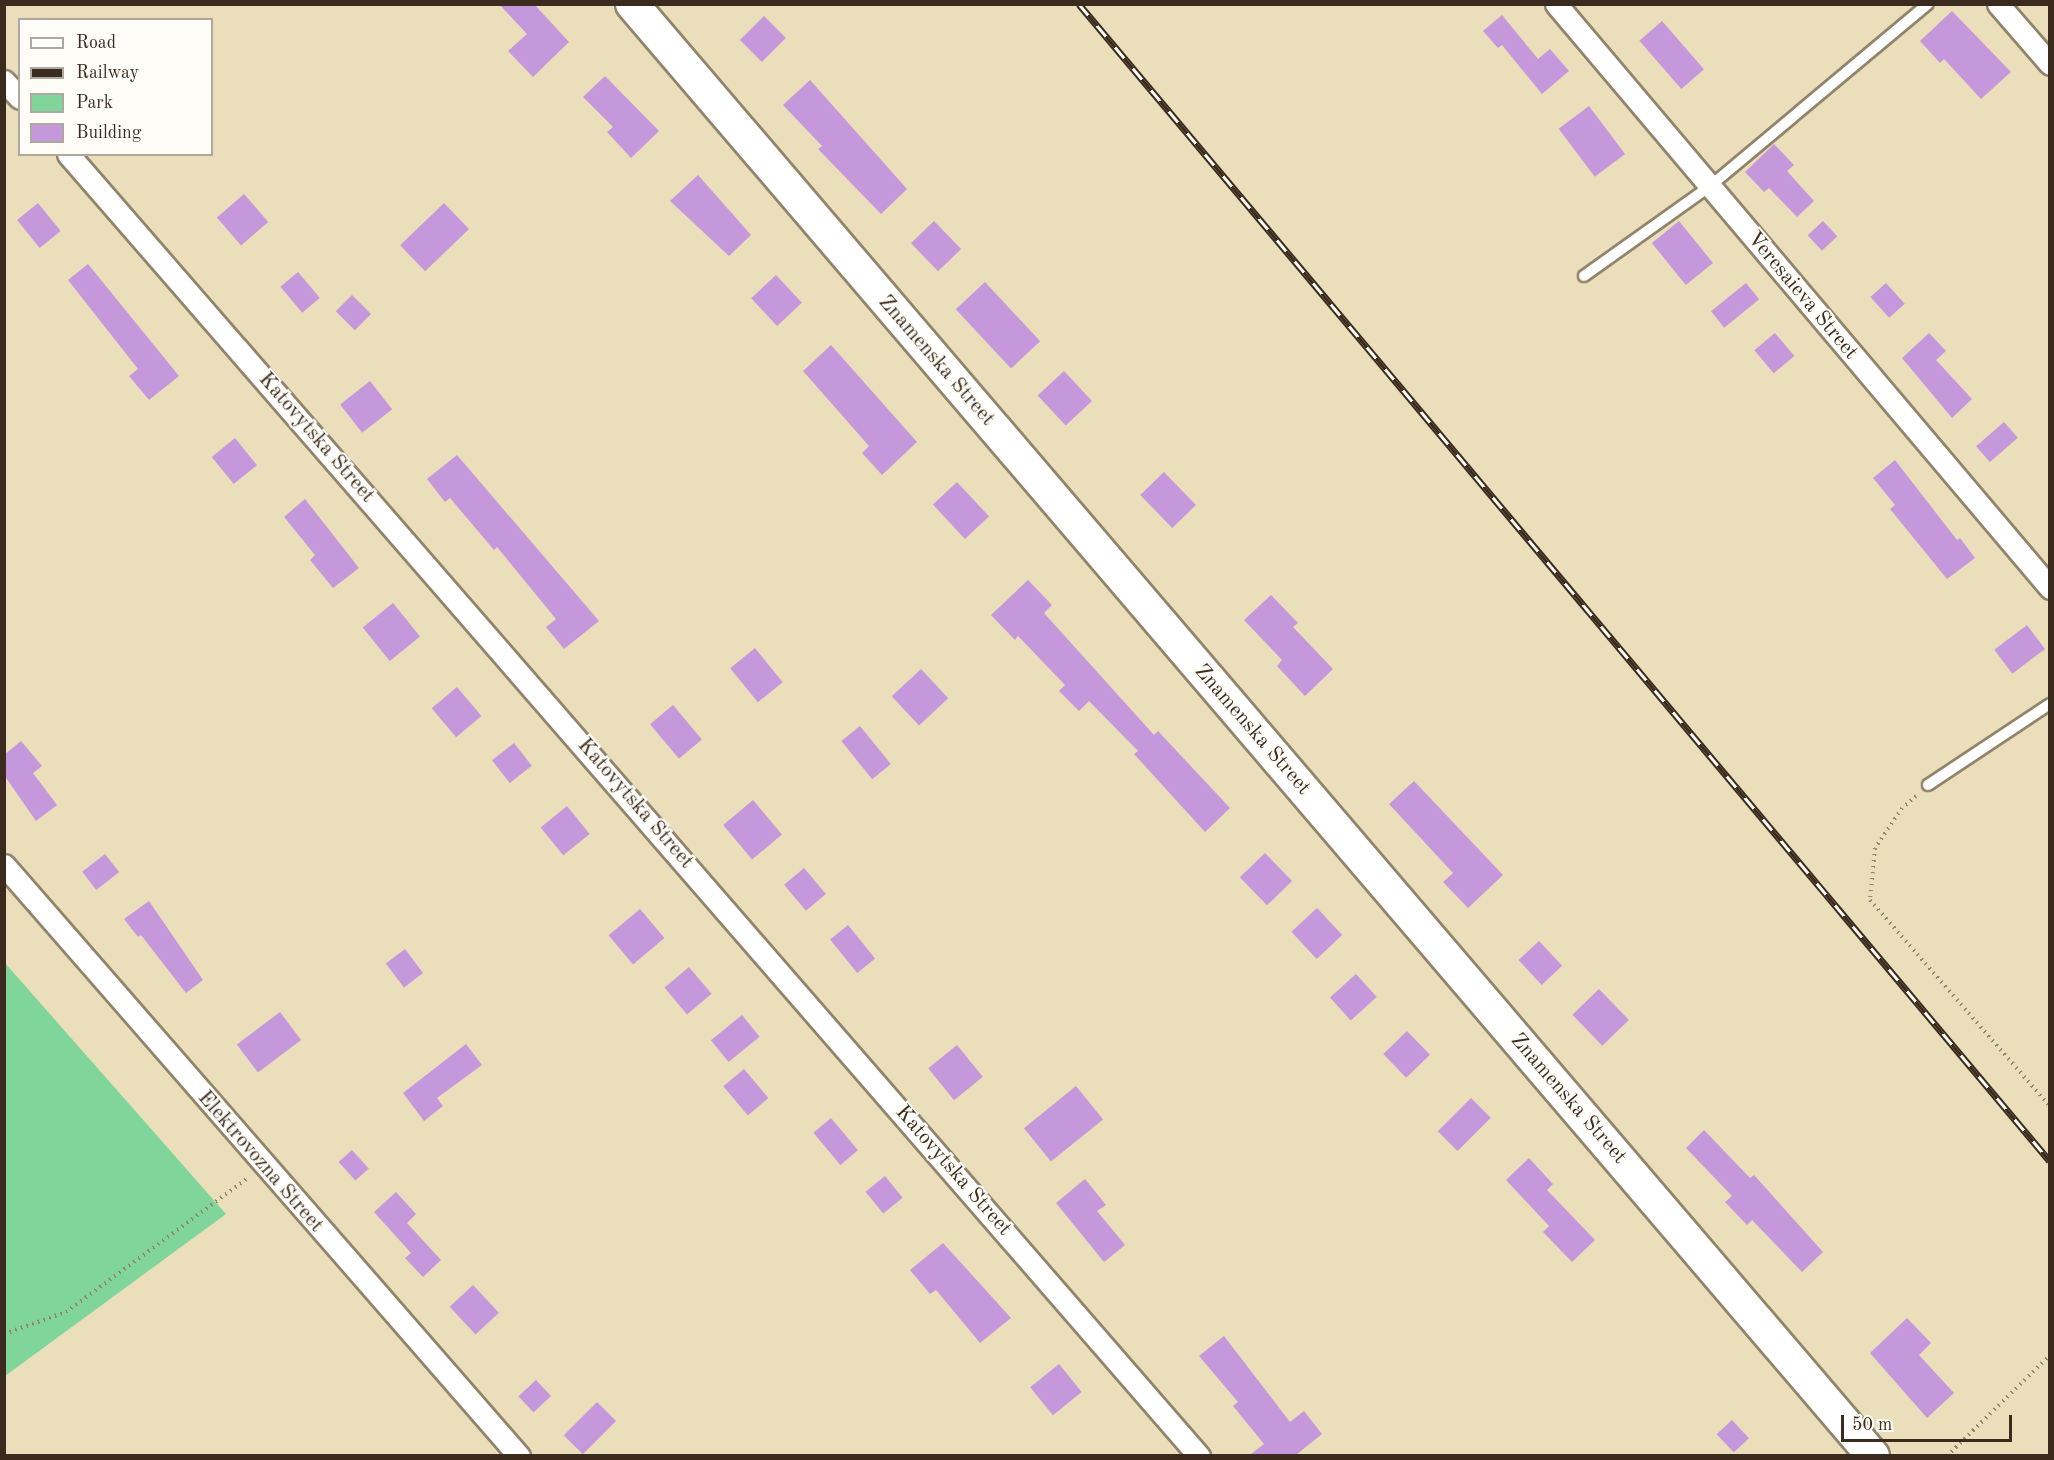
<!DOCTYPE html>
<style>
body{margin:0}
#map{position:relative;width:2054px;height:1460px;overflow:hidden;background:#eadfba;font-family:"Old Standard TT",serif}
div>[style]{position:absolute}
.green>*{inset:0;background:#80d69a}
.building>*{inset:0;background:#c598dc;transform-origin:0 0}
.path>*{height:4px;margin-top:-2px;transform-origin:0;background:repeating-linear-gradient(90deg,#92846c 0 1.5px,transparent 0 6px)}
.roads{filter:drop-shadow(2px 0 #92846c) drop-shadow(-2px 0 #92846c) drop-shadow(0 2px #92846c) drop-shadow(0 -2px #92846c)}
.service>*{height:10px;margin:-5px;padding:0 5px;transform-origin:5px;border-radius:5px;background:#fff}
.minor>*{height:21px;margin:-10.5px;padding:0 10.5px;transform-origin:10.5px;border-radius:10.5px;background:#fff}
.secondary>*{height:32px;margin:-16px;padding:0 16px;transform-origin:16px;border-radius:16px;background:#fff}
.rail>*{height:7px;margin-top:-3.5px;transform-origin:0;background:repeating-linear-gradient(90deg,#fdfcf7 0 14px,#3b2a1e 0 28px);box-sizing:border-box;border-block:2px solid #3b2a1e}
span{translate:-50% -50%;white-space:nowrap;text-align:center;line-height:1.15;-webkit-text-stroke:4.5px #fdfcf7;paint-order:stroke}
.street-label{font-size:21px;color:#3b2a1e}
.frame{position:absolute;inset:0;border:6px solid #3b2a1e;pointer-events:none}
.legend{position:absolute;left:18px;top:18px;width:195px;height:138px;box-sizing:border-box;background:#fdfcf7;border:2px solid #afa8a0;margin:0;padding:8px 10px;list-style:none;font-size:18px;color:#3b2a1e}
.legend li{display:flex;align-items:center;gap:12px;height:30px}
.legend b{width:30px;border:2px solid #afa8a0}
.scale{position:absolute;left:1841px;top:1415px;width:171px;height:27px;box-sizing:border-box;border:3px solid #3b2a1e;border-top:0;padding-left:8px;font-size:18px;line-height:21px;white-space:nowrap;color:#3b2a1e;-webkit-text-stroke:4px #fdfcf7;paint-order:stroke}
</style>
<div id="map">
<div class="green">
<i style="clip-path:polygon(5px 963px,226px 1214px,5px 1376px,4px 1376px)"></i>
</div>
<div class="building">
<i style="clip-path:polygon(499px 4px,534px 4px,569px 42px,533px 77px,508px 51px,527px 34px)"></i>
<i style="clip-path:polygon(1952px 11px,2011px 72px,1981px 99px,1944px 59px,1940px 63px,1920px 41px)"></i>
<i style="clip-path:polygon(1502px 15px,1538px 59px,1550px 49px,1569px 71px,1542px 94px,1502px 45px,1498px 48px,1483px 31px)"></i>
<i style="left:764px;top:16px;width:31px;height:34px;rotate:45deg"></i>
<i style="left:1662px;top:21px;width:64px;height:30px;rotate:49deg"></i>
<i style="clip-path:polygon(605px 76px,659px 131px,631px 158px,607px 132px,613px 127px,583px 97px)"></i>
<i style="clip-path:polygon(810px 80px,907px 189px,881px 214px,818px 149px,822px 146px,783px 105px)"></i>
<i style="left:1589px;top:106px;width:60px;height:38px;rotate:53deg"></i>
<i style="clip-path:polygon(1774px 144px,1794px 165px,1787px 171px,1814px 201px,1797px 217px,1769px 188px,1764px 192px,1745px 172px)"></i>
<i style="clip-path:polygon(698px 175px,751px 235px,729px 256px,670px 201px)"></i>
<i style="left:244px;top:194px;width:37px;height:36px;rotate:49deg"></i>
<i style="left:38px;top:203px;width:36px;height:27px;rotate:51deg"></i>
<i style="left:444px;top:203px;width:36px;height:61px;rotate:46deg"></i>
<i style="left:934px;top:221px;width:39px;height:32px;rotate:46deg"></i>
<i style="left:1679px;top:221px;width:54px;height:35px;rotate:51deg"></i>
<i style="left:1823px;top:221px;width:21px;height:21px;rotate:47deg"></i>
<i style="clip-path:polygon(88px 264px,179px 376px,149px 400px,129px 376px,138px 369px,68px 280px)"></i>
<i style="left:298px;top:272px;width:34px;height:23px;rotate:50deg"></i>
<i style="left:776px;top:275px;width:38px;height:34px;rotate:47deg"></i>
<i style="left:985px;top:282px;width:81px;height:40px;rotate:47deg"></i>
<i style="left:1746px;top:283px;width:21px;height:45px;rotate:51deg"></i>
<i style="left:1886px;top:283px;width:28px;height:21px;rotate:48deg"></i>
<i style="left:352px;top:295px;width:27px;height:23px;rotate:45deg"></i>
<i style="left:1775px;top:333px;width:30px;height:27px;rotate:50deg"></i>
<i style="clip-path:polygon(1929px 333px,1946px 351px,1936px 360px,1972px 399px,1952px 418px,1902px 358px)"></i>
<i style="clip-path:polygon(831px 345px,917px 442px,882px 475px,862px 453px,869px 446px,803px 371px)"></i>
<i style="left:1064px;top:371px;width:41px;height:36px;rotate:47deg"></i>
<i style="left:370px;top:381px;width:36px;height:38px;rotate:52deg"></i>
<i style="left:2004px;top:422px;width:21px;height:37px;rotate:49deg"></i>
<i style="left:235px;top:438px;width:35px;height:30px;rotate:51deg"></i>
<i style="clip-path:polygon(457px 455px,599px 621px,564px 649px,546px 627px,556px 619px,497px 547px,494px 550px,450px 498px,445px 502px,427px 479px)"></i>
<i style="clip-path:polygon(1895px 460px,1957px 540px,1960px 538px,1975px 558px,1947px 579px,1890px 509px,1895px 505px,1873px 478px)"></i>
<i style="left:1164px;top:472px;width:46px;height:33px;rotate:46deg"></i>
<i style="left:957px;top:482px;width:47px;height:33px;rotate:47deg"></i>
<i style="clip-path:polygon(305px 499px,359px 568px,333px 588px,310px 560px,315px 555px,284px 517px)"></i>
<i style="clip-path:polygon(1028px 580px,1052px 605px,1044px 613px,1154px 735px,1158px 731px,1230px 808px,1205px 832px,1134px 754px,1138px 751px,1089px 701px,1079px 711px,1059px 691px,1065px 685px,1018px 636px,1015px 640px,991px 615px)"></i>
<i style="clip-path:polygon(1271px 595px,1298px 623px,1293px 627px,1333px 669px,1305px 696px,1277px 666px,1282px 660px,1244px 620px)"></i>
<i style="left:393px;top:603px;width:43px;height:39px;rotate:51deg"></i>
<i style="left:2027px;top:625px;width:30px;height:41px;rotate:53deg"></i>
<i style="left:755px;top:648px;width:44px;height:32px;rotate:51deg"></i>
<i style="left:921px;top:669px;width:40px;height:40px;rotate:47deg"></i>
<i style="left:457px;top:687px;width:38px;height:33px;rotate:50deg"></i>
<i style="left:673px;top:705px;width:45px;height:30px;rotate:50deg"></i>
<i style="left:860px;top:726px;width:49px;height:24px;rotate:51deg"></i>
<i style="clip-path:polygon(21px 741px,42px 766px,33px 773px,57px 805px,36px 821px,4px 775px,4px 755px)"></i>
<i style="left:514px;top:743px;width:29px;height:28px;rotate:52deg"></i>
<i style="clip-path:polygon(1414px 781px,1503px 875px,1468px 908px,1443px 882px,1453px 873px,1389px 804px)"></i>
<i style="left:753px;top:800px;width:45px;height:39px;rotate:50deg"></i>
<i style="left:567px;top:806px;width:36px;height:34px;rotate:51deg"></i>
<i style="left:1265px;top:853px;width:39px;height:35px;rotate:46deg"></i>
<i style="left:105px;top:854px;width:23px;height:29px;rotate:52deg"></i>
<i style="left:804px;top:868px;width:34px;height:26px;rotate:50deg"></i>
<i style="clip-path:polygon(149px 901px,203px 980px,186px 993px,141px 935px,138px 937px,124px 919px)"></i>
<i style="left:1317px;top:908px;width:37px;height:35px;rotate:47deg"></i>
<i style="left:640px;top:909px;width:38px;height:41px;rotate:50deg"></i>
<i style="left:848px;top:925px;width:43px;height:23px;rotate:51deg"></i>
<i style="left:1539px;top:941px;width:34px;height:28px;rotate:47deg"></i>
<i style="left:405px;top:949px;width:30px;height:24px;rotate:53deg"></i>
<i style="left:689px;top:967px;width:35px;height:32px;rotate:50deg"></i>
<i style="left:1356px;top:974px;width:31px;height:35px;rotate:48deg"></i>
<i style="left:1599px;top:989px;width:43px;height:37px;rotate:46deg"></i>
<i style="left:280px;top:1012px;width:35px;height:54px;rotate:53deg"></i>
<i style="left:742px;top:1015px;width:28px;height:40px;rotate:51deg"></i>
<i style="left:1407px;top:1031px;width:33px;height:33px;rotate:46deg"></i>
<i style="clip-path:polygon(466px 1044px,482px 1065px,437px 1098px,443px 1106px,424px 1121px,403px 1093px)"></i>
<i style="left:957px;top:1045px;width:41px;height:37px;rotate:51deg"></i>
<i style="left:744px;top:1069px;width:38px;height:27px;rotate:50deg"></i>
<i style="left:1076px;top:1086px;width:43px;height:67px;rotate:51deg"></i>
<i style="left:1471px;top:1098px;width:28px;height:47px;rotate:45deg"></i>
<i style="left:831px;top:1118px;width:42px;height:23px;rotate:50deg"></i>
<i style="clip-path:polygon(1704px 1130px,1750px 1178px,1754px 1175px,1823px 1252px,1802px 1272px,1752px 1220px,1747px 1225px,1725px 1202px,1732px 1196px,1686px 1148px)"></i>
<i style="left:352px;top:1150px;width:25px;height:18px;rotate:48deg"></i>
<i style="clip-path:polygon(1529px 1158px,1553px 1184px,1547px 1190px,1595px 1240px,1572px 1262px,1543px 1232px,1549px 1226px,1506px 1180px)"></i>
<i style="left:885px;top:1176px;width:28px;height:25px;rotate:51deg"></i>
<i style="clip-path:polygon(1085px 1179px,1106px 1205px,1097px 1211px,1125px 1245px,1104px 1262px,1056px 1203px)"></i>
<i style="clip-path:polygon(396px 1192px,416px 1214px,407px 1223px,441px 1260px,423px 1277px,405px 1258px,411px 1253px,374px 1212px)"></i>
<i style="clip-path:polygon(943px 1243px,1011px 1318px,980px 1343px,936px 1290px,930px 1294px,910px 1270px)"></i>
<i style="left:473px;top:1285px;width:38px;height:32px;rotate:47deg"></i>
<i style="clip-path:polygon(1907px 1318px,1931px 1343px,1919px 1355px,1954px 1393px,1927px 1418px,1870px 1353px)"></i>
<i style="clip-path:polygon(1224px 1336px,1290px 1422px,1304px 1411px,1322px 1434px,1296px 1455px,1250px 1455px,1264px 1444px,1233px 1406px,1238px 1402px,1199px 1356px)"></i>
<i style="left:1059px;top:1364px;width:36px;height:37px;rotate:51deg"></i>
<i style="left:536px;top:1380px;width:22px;height:24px;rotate:47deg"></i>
<i style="left:597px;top:1402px;width:27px;height:47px;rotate:45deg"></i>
<i style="left:1732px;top:1420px;width:25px;height:21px;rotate:47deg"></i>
</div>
<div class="path">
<i style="left:1916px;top:796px;width:18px;rotate:139deg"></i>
<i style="left:1902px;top:808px;width:48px;rotate:124deg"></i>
<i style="left:1875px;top:848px;width:52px;rotate:95.5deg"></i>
<i style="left:1870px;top:900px;width:274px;rotate:48.9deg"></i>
<i style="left:4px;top:1334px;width:66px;rotate:-19.5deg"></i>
<i style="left:66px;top:1312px;width:227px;rotate:-36.4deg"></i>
<i style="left:1947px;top:1456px;width:144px;rotate:-44.4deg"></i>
</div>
<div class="roads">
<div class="service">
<i style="left:1584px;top:276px;width:153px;rotate:-35.5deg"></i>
<i style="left:1709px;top:187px;width:285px;rotate:-39.9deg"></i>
<i style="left:1928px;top:785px;width:146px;rotate:-33.6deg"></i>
</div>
<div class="minor">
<i style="left:1556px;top:4px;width:765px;rotate:49.77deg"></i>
<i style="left:1998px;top:4px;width:79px;rotate:49.1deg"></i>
<i style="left:4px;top:81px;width:23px;rotate:47deg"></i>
<i style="left:68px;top:154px;width:1725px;rotate:49.02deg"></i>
<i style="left:4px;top:865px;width:784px;rotate:48.93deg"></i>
</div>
<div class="secondary">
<i style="left:632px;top:4px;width:1910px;rotate:49.48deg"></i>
</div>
</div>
<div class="rail">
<i style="left:1079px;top:4px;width:1510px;rotate:50deg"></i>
</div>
<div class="street-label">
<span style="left:1802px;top:296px;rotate:50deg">Veresaieva Street</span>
<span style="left:936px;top:361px;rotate:49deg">Znamenska Street</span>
<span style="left:316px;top:438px;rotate:49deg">Katovytska Street</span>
<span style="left:1252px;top:730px;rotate:49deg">Znamenska Street</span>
<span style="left:635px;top:804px;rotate:49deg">Katovytska Street</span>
<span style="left:1568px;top:1099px;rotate:49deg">Znamenska Street</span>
<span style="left:260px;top:1162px;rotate:49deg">Elektrovozna Street</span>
<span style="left:953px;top:1171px;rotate:49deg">Katovytska Street</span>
</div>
<div class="frame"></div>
<ul class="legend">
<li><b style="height:8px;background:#fff"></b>Road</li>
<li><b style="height:8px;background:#3b2a1e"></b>Railway</li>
<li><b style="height:16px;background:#80d69a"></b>Park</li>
<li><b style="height:16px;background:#c598dc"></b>Building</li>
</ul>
<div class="scale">50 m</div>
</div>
